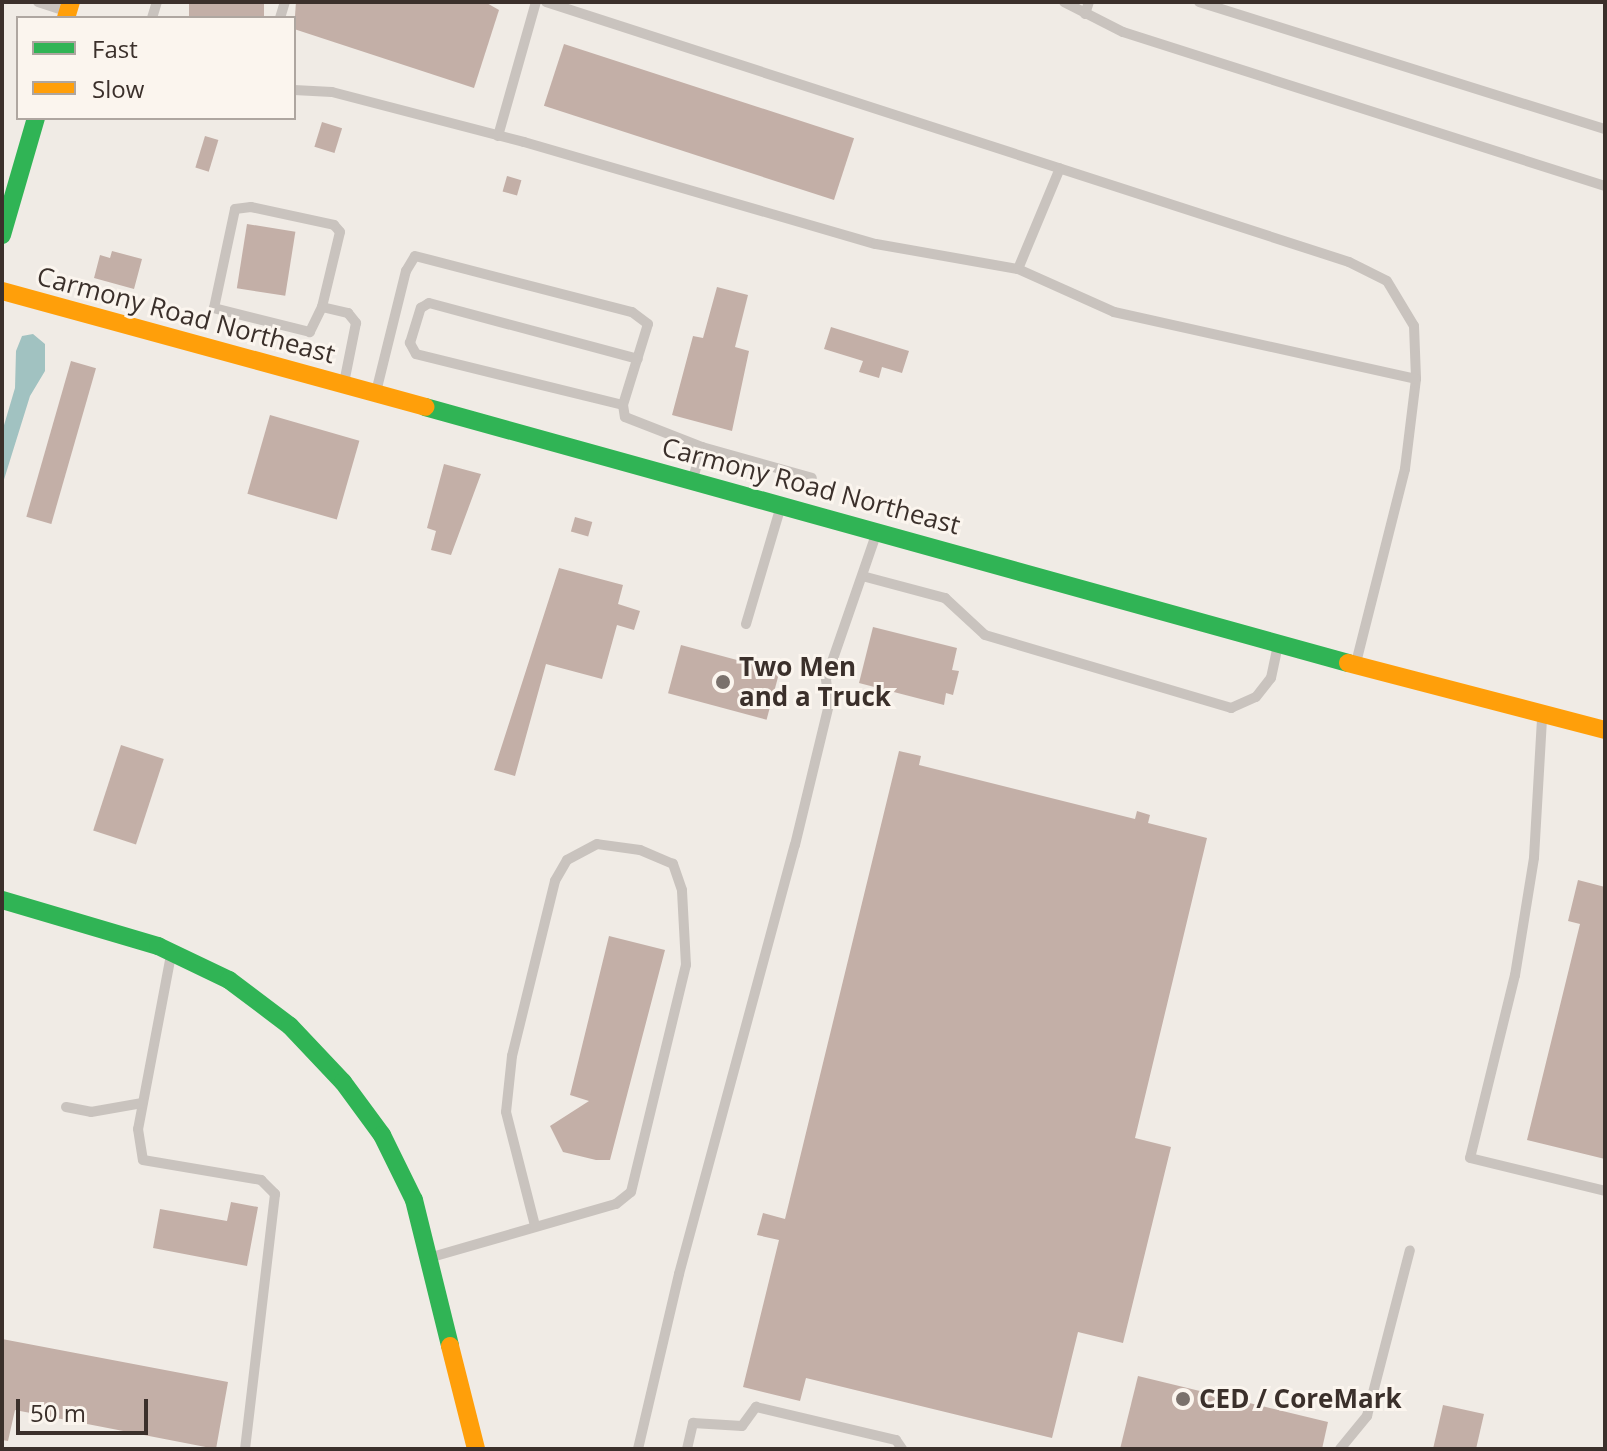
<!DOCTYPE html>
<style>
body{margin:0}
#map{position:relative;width:1607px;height:1451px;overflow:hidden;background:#f0ebe5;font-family:"Open Sans",sans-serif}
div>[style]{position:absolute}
.water>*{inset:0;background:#a1c2c1}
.building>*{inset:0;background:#c3afa7;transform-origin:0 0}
.lane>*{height:10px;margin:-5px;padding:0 5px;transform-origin:5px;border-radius:5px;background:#c9c3be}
.fast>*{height:18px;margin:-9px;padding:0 9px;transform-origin:9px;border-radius:9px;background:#30b455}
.slow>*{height:18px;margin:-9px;padding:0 9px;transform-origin:9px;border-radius:9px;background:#ff9f0a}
.dots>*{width:22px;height:22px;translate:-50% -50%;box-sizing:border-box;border:4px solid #fbf5ee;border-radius:50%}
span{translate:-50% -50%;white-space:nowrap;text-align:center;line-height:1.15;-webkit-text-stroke:6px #fbf5ee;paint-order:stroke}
.street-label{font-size:26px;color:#3b302b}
.poi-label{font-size:26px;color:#3b302b;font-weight:700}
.left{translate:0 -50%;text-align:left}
.frame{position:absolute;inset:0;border:4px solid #3b302b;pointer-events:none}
.legend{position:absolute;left:16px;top:16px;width:280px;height:104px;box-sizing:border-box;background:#fbf5ee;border:2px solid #aea6a0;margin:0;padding:10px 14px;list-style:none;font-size:24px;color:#3b302b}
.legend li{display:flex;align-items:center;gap:16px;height:40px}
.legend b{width:40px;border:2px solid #aea6a0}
.scale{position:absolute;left:16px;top:1399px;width:132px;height:36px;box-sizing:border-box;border:4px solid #3b302b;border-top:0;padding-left:10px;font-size:24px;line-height:28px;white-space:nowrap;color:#3b302b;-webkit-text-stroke:6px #fbf5ee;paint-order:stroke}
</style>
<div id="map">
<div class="water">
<i style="clip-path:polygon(33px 334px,45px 344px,45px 371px,30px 396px,2px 486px,2px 432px,15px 388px,16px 351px,22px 336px)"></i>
</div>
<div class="building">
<i style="left:189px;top:2px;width:75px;height:17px"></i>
<i style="clip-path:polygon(296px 2px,485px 2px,499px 10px,474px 88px,294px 29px)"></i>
<i style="left:564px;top:44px;width:305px;height:65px;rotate:18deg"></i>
<i style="left:322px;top:122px;width:21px;height:26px;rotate:17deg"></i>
<i style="left:205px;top:136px;width:14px;height:33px;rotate:17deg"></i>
<i style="left:507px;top:176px;width:15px;height:16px;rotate:16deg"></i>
<i style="left:247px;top:224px;width:49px;height:65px;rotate:9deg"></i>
<i style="clip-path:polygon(112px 251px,142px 259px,134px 289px,94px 278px,100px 255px,110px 258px)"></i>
<i style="clip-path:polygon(717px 287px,748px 295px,735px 347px,749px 351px,732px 431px,672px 415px,693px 336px,703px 338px)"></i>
<i style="clip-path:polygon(831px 327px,909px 351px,902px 373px,882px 367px,879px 378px,859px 372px,863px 361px,824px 349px)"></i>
<i style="left:71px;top:361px;width:26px;height:162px;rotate:16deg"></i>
<i style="left:270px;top:415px;width:93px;height:82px;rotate:16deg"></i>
<i style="clip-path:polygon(444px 464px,481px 474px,451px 555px,431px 550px,436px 531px,427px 528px)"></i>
<i style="left:575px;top:517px;width:18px;height:15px;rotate:16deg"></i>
<i style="clip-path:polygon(559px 568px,623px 585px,618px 604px,640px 611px,634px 630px,617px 625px,602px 679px,546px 664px,515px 776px,494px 770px)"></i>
<i style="clip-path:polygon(873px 627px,957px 648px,952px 670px,959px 671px,953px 695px,946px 693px,944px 705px,859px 683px)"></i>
<i style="left:681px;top:645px;width:102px;height:50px;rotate:15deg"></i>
<i style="left:121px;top:745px;width:45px;height:90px;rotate:18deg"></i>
<i style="clip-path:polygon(899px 751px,921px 756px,919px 765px,1135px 819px,1137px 811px,1150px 815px,1148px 823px,1207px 838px,1135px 1138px,1171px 1147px,1123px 1343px,1078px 1332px,1052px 1438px,806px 1378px,800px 1401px,743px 1387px,779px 1240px,757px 1235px,763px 1213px,785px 1219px)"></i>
<i style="clip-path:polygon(1578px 880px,1605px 887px,1605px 1159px,1527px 1140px,1580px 924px,1568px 921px)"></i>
<i style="clip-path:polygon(609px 936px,665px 950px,610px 1160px,596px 1160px,563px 1152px,550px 1126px,589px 1101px,570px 1095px)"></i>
<i style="clip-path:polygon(231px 1202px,258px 1207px,247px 1266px,153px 1248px,160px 1209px,227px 1221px)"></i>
<i style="clip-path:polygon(2px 1339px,228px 1382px,216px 1449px,15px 1410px,8px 1441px,2px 1440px)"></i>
<i style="clip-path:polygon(1138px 1376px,1328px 1422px,1322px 1449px,1120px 1449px)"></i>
<i style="clip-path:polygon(1443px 1405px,1484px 1414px,1476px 1449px,1433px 1449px)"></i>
</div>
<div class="lane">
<i style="left:38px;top:2px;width:29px;rotate:18deg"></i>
<i style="left:546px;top:2px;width:844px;rotate:17.94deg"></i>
<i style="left:1349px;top:262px;width:42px;rotate:26.6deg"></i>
<i style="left:1387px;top:281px;width:52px;rotate:59deg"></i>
<i style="left:1414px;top:326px;width:53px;rotate:87.8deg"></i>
<i style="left:1416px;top:379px;width:91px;rotate:97deg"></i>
<i style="left:1405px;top:469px;width:199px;rotate:104.2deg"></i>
<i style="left:1064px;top:2px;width:66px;rotate:27deg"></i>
<i style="left:1123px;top:32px;width:506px;rotate:17.72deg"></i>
<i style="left:1199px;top:2px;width:425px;rotate:17.4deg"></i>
<i style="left:1085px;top:14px;width:13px;rotate:-72deg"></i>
<i style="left:152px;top:18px;width:17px;rotate:-73deg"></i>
<i style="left:280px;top:18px;width:17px;rotate:-73deg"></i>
<i style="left:294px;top:90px;width:38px;rotate:3deg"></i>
<i style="left:332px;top:92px;width:198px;rotate:14.6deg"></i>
<i style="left:524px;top:142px;width:366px;rotate:16.2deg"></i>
<i style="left:876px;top:244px;width:144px;rotate:10deg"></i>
<i style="left:1018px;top:269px;width:105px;rotate:24.1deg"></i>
<i style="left:1114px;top:312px;width:309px;rotate:12.5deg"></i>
<i style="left:498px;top:136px;width:139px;rotate:-74.2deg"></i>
<i style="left:1018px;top:269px;width:109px;rotate:-67.4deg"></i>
<i style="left:322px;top:307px;width:28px;rotate:116deg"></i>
<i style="left:310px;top:332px;width:99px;rotate:-166deg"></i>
<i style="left:214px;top:308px;width:101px;rotate:-78deg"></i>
<i style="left:235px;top:209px;width:16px;rotate:-7deg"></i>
<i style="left:251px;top:207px;width:85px;rotate:12.2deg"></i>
<i style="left:334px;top:225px;width:9px;rotate:49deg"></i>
<i style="left:340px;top:232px;width:77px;rotate:103.5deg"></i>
<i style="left:322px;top:307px;width:27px;rotate:13deg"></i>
<i style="left:348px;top:313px;width:13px;rotate:51deg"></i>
<i style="left:356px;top:323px;width:61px;rotate:101.3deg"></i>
<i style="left:376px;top:392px;width:125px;rotate:-76.1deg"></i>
<i style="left:406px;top:271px;width:17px;rotate:-59deg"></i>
<i style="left:415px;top:256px;width:224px;rotate:14.5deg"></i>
<i style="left:632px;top:312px;width:20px;rotate:37deg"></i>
<i style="left:648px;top:324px;width:85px;rotate:107.2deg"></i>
<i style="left:623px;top:405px;width:12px;rotate:81deg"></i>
<i style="left:625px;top:417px;width:83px;rotate:21.3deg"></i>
<i style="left:702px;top:447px;width:32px;rotate:106deg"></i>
<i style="left:623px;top:405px;width:213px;rotate:-166.2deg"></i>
<i style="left:416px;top:354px;width:13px;rotate:-119deg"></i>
<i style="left:410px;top:343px;width:37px;rotate:-73deg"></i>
<i style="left:421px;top:308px;width:9px;rotate:-32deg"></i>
<i style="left:429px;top:303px;width:216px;rotate:15deg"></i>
<i style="left:702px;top:447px;width:114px;rotate:15.7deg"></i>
<i style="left:866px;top:577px;width:82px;rotate:14.9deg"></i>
<i style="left:945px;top:598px;width:54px;rotate:42.8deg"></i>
<i style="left:985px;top:635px;width:257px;rotate:16.5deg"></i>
<i style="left:1231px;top:708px;width:27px;rotate:-24deg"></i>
<i style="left:1256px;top:697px;width:24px;rotate:-52deg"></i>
<i style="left:1271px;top:678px;width:34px;rotate:-78deg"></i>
<i style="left:746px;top:624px;width:123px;rotate:-73.5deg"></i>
<i style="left:1542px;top:719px;width:139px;rotate:93.3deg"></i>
<i style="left:1534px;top:858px;width:119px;rotate:99.2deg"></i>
<i style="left:1515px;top:975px;width:188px;rotate:103.8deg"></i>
<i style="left:1470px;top:1158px;width:139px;rotate:13.7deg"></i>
<i style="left:171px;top:955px;width:177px;rotate:100.7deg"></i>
<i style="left:138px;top:1129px;width:31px;rotate:81deg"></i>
<i style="left:143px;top:1160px;width:120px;rotate:9.6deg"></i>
<i style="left:261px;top:1180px;width:20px;rotate:45deg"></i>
<i style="left:275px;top:1194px;width:257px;rotate:96.7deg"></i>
<i style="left:66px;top:1107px;width:25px;rotate:11deg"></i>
<i style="left:91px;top:1112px;width:52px;rotate:-10deg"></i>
<i style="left:432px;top:1257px;width:191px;rotate:-16.1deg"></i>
<i style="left:616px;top:1204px;width:19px;rotate:-39deg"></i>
<i style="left:631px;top:1192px;width:234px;rotate:-76.4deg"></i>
<i style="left:686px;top:965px;width:75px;rotate:-93.1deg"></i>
<i style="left:682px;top:890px;width:28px;rotate:-109deg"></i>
<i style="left:673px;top:864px;width:36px;rotate:-157deg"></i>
<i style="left:640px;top:850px;width:43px;rotate:-172.1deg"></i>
<i style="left:597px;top:844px;width:34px;rotate:152deg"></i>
<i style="left:567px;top:860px;width:24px;rotate:120deg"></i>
<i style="left:555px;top:881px;width:180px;rotate:103.8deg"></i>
<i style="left:512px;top:1056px;width:56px;rotate:96.1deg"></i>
<i style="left:506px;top:1112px;width:118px;rotate:75.7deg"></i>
<i style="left:638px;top:1449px;width:180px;rotate:-76.8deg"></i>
<i style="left:679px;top:1274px;width:444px;rotate:-74.9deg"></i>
<i style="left:795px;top:845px;width:145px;rotate:-76.4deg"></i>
<i style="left:829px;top:704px;width:25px;rotate:-97deg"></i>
<i style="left:826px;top:679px;width:156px;rotate:-70.9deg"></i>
<i style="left:687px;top:1449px;width:27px;rotate:-77deg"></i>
<i style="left:693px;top:1423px;width:49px;rotate:3.5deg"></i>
<i style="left:742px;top:1426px;width:24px;rotate:-54deg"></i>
<i style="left:756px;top:1407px;width:144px;rotate:13.3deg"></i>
<i style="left:896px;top:1440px;width:11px;rotate:56deg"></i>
<i style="left:1340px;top:1449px;width:43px;rotate:-50.7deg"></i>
<i style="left:1367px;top:1416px;width:171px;rotate:-75.5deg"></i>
</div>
<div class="fast">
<i style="left:2px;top:235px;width:122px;rotate:-73.8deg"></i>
<i style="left:425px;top:407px;width:958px;rotate:15.5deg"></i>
<i style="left:2px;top:900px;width:163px;rotate:16.4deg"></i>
<i style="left:158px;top:946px;width:79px;rotate:25.6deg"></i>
<i style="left:229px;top:980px;width:76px;rotate:37deg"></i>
<i style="left:290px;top:1026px;width:77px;rotate:46.6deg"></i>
<i style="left:343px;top:1082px;width:66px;rotate:53.7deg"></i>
<i style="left:382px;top:1135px;width:72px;rotate:63.8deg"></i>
<i style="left:414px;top:1200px;width:150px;rotate:76.1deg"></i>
</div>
<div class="slow">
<i style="left:66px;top:18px;width:17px;rotate:-73deg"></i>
<i style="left:2px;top:291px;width:439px;rotate:15.3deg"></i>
<i style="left:1348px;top:663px;width:266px;rotate:14.6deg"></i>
<i style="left:450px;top:1346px;width:106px;rotate:75.8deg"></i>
</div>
<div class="dots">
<i style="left:723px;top:682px;background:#7a716c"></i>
<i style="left:1183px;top:1399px;background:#7a716c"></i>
</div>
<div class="street-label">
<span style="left:186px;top:315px;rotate:15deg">Carmony Road Northeast</span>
<span style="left:811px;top:486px;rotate:15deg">Carmony Road Northeast</span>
</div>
<div class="poi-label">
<span class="left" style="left:739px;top:682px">Two Men<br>and a Truck</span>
<span class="left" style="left:1199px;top:1399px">CED / CoreMark</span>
</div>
<div class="frame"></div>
<ul class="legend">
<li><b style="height:10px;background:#30b455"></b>Fast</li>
<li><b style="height:10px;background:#ff9f0a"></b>Slow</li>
</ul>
<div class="scale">50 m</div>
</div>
